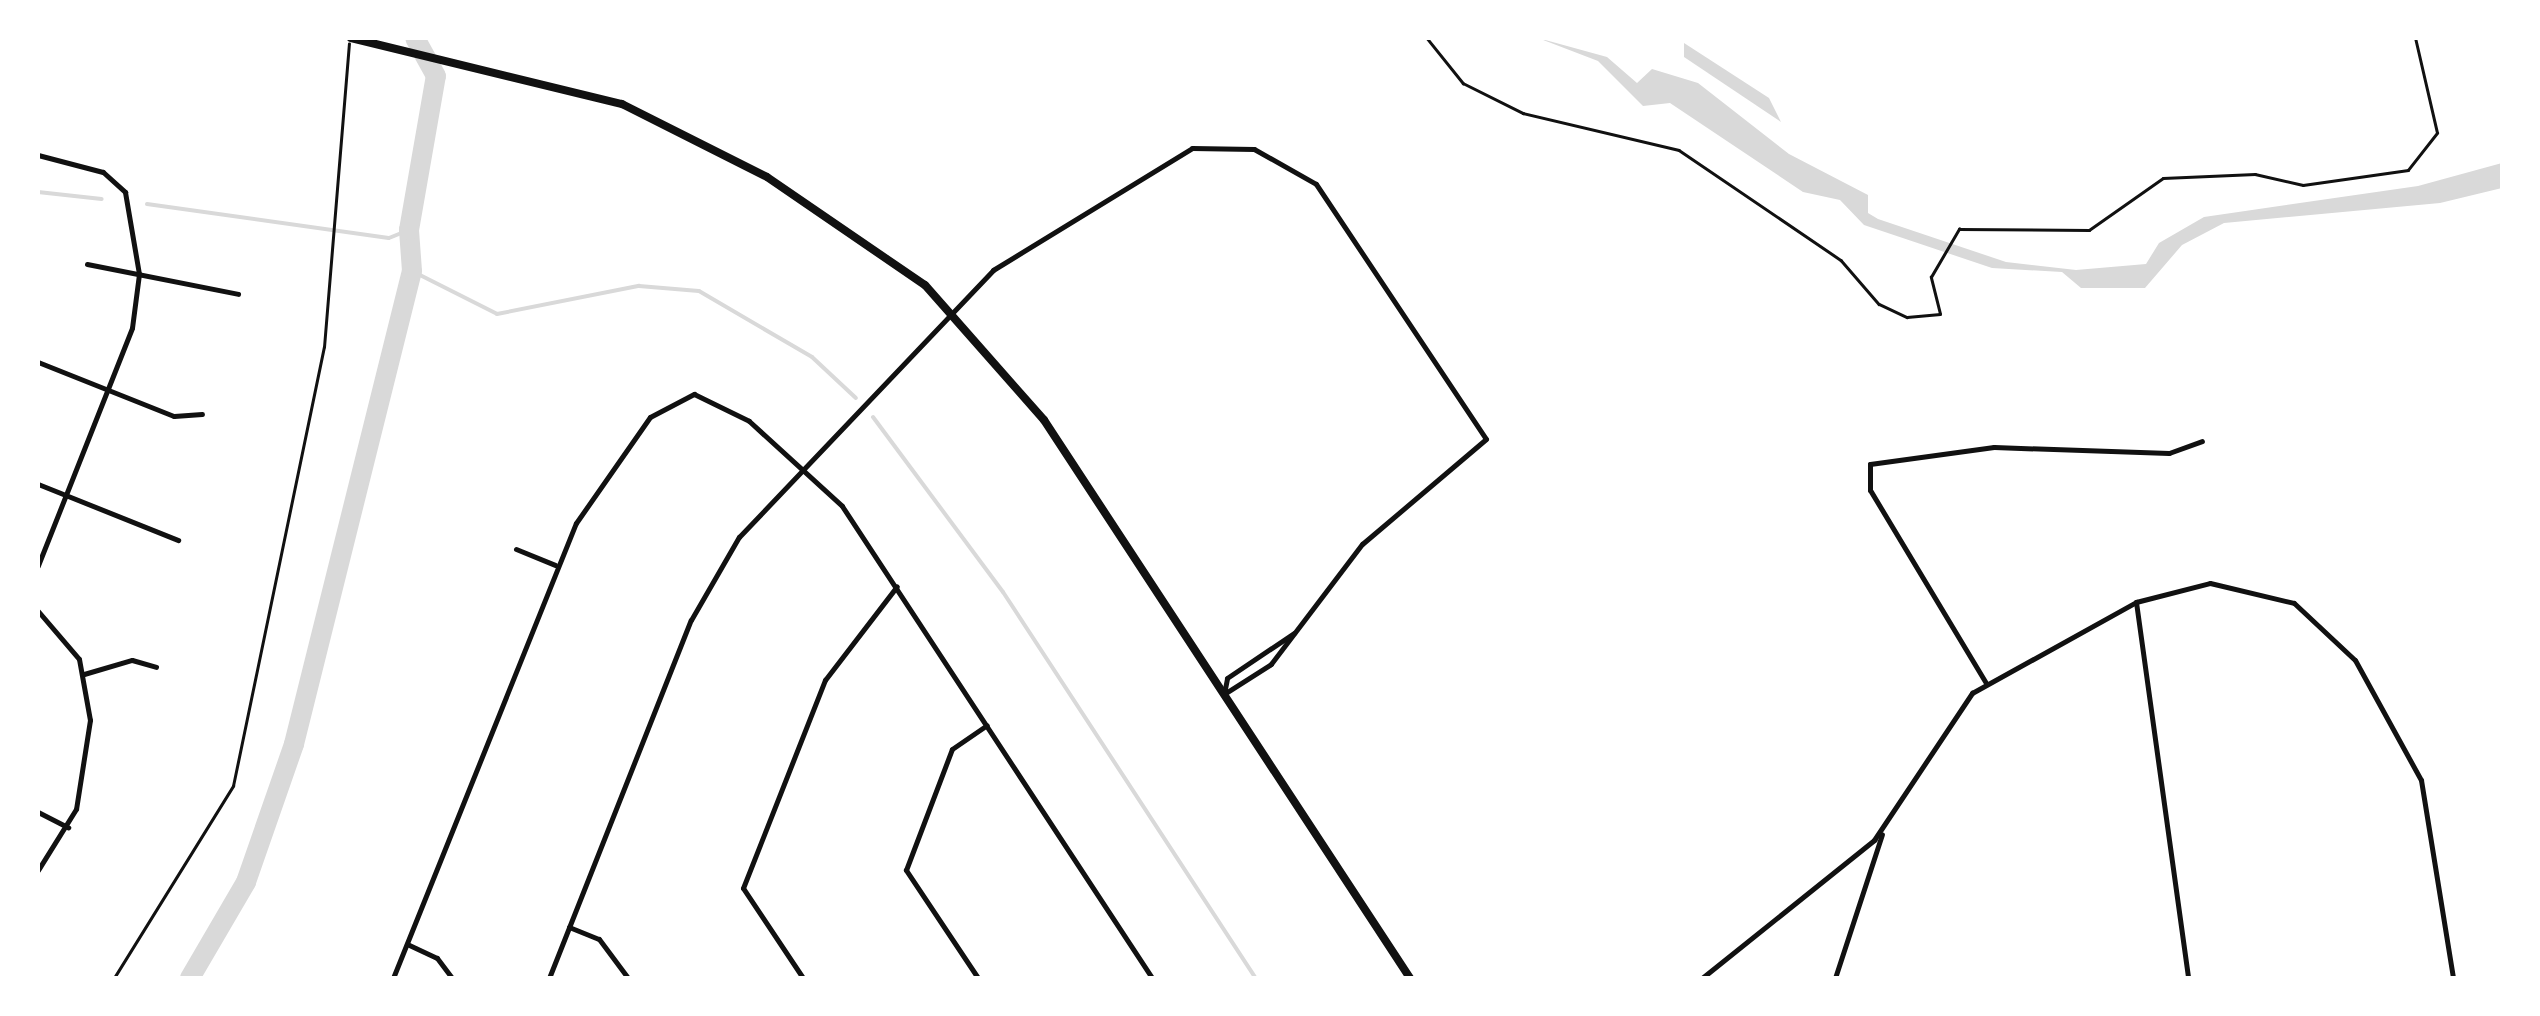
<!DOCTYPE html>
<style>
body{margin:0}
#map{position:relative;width:2540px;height:1016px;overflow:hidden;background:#fff;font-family:"Nunito Sans",sans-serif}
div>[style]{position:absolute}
.water>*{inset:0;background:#d9d9d9}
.stream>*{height:4px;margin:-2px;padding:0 2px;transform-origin:2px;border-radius:2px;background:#d9d9d9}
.river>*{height:20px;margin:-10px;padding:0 10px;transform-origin:10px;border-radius:10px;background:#d9d9d9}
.path>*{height:2.5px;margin:-1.25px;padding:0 1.25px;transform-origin:1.25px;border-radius:1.25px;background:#111}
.minor>*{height:5px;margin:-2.5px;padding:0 2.5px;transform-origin:2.5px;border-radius:2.5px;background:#111}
.secondary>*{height:8px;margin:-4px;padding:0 4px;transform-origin:4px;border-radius:4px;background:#111}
span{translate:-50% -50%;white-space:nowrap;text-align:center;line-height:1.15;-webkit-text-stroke:9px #fff;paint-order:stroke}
.frame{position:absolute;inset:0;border:40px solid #fff;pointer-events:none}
</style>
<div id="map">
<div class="water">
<i style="clip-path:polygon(1538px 38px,1607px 57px,1637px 83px,1652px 69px,1698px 83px,1789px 154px,1868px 195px,1868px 213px,1878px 219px,2006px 262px,2076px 270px,2146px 264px,2159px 243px,2204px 217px,2418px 186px,2502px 163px,2502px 188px,2440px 203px,2224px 223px,2182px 245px,2145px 288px,2081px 288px,2062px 272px,1992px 268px,1864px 225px,1840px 200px,1803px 192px,1670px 103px,1643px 106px,1598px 61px)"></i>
<i style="clip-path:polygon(1684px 43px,1769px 98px,1781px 122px,1684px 57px)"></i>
</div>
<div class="stream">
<i style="left:38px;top:192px;width:64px;rotate:6.2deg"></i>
<i style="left:147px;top:204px;width:244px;rotate:8deg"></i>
<i style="left:389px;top:238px;width:22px;rotate:-22deg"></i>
<i style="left:412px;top:271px;width:95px;rotate:26.8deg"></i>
<i style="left:497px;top:314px;width:145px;rotate:-11.2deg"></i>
<i style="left:639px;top:286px;width:60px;rotate:4.8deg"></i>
<i style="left:699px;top:291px;width:131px;rotate:30.3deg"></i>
<i style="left:812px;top:357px;width:60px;rotate:43deg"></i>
<i style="left:873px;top:417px;width:218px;rotate:53.4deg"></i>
<i style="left:1003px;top:592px;width:462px;rotate:56.8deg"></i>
</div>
<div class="river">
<i style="left:190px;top:978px;width:111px;rotate:-59.7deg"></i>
<i style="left:246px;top:882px;width:146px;rotate:-70.8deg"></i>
<i style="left:294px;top:744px;width:487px;rotate:-76deg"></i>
<i style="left:412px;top:271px;width:41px;rotate:-94.2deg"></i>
<i style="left:409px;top:230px;width:156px;rotate:-80.1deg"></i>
<i style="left:436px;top:76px;width:43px;rotate:-118.9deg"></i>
</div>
<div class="path">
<i style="left:1427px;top:38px;width:58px;rotate:51.3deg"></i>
<i style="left:1463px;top:83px;width:67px;rotate:26.6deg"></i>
<i style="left:1523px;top:113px;width:160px;rotate:13.3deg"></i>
<i style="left:1679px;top:150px;width:196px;rotate:34.2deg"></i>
<i style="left:1841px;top:260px;width:58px;rotate:49.2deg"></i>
<i style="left:1879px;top:304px;width:31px;rotate:25deg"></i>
<i style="left:1907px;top:317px;width:33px;rotate:-5deg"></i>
<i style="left:1940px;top:314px;width:38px;rotate:-104deg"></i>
<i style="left:1931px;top:277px;width:56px;rotate:-59.7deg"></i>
<i style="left:1959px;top:229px;width:130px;rotate:0.4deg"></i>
<i style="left:2089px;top:230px;width:90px;rotate:-35.1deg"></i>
<i style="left:2163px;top:178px;width:92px;rotate:-2.5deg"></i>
<i style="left:2255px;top:174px;width:49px;rotate:12.9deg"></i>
<i style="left:2303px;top:185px;width:106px;rotate:-8.1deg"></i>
<i style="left:2408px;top:170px;width:47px;rotate:-51.9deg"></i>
<i style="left:2437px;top:133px;width:98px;rotate:-103deg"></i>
<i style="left:114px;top:978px;width:226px;rotate:-58.2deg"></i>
<i style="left:233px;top:786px;width:448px;rotate:-78.3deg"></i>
<i style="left:324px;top:347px;width:304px;rotate:-85.3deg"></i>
</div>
<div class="minor">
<i style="left:38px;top:155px;width:67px;rotate:14.7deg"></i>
<i style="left:103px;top:172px;width:30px;rotate:42deg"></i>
<i style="left:125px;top:192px;width:83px;rotate:80.3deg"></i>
<i style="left:139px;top:274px;width:54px;rotate:97.4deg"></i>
<i style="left:132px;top:328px;width:256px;rotate:111.6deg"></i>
<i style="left:87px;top:264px;width:154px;rotate:11.2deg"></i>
<i style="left:38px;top:362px;width:146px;rotate:21.7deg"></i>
<i style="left:174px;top:416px;width:28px;rotate:-4deg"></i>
<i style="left:38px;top:484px;width:151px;rotate:21.8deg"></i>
<i style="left:516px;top:549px;width:42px;rotate:22.3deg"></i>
<i style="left:2136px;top:602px;width:380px;rotate:82.1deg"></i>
<i style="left:38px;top:611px;width:63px;rotate:49.5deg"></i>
<i style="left:79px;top:659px;width:62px;rotate:79.8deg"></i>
<i style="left:90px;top:720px;width:90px;rotate:98.9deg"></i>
<i style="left:76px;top:809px;width:72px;rotate:121.9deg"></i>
<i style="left:84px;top:674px;width:50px;rotate:-16.3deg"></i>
<i style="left:132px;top:660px;width:25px;rotate:16deg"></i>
<i style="left:1986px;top:683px;width:225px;rotate:-121deg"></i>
<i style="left:1870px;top:490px;width:26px;rotate:-90deg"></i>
<i style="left:1870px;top:464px;width:125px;rotate:-7.8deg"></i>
<i style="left:1994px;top:447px;width:175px;rotate:2deg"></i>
<i style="left:2169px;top:453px;width:35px;rotate:-20deg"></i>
<i style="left:38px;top:812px;width:34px;rotate:27deg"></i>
<i style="left:569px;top:927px;width:32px;rotate:22deg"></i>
<i style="left:599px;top:939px;width:49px;rotate:53.4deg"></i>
<i style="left:407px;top:944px;width:33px;rotate:25deg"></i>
<i style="left:437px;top:958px;width:25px;rotate:53deg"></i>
<i style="left:393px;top:978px;width:490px;rotate:-68.1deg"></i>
<i style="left:576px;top:523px;width:129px;rotate:-55.1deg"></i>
<i style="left:650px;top:417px;width:50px;rotate:-27.6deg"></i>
<i style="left:694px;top:394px;width:61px;rotate:26.1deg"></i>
<i style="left:749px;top:421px;width:126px;rotate:42.4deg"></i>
<i style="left:842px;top:506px;width:565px;rotate:56.7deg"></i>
<i style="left:549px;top:978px;width:385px;rotate:-68.4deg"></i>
<i style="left:691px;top:620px;width:96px;rotate:-60deg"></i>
<i style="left:739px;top:537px;width:369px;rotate:-46.4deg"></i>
<i style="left:993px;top:270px;width:233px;rotate:-31.5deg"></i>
<i style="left:1192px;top:148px;width:62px;rotate:0.9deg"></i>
<i style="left:1254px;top:149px;width:71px;rotate:29.4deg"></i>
<i style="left:1316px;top:184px;width:306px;rotate:56.3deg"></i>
<i style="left:1486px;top:439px;width:162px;rotate:139.7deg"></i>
<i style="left:1362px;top:544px;width:151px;rotate:127.2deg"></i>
<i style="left:1271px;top:664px;width:56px;rotate:147.4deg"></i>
<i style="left:1224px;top:694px;width:16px;rotate:-79deg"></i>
<i style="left:1227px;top:678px;width:81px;rotate:-33.9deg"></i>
<i style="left:803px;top:978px;width:108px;rotate:-123.7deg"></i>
<i style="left:743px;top:888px;width:224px;rotate:-68.5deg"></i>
<i style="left:825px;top:680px;width:118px;rotate:-52.5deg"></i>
<i style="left:978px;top:978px;width:130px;rotate:-123.7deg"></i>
<i style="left:906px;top:870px;width:129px;rotate:-69.2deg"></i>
<i style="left:952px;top:749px;width:42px;rotate:-34.4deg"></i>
<i style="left:1702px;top:978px;width:221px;rotate:-38.7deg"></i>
<i style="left:1874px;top:840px;width:177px;rotate:-56.3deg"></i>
<i style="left:1972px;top:693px;width:188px;rotate:-29deg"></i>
<i style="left:2136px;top:602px;width:76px;rotate:-14.4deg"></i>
<i style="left:2210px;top:583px;width:86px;rotate:13.4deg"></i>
<i style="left:2294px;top:603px;width:83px;rotate:43.1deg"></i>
<i style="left:2355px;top:660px;width:137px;rotate:61.2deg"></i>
<i style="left:2421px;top:780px;width:201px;rotate:80.8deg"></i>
<i style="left:1835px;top:978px;width:151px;rotate:-71.9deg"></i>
</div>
<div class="secondary">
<i style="left:351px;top:38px;width:279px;rotate:13.7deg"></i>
<i style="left:622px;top:104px;width:162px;rotate:26.7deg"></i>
<i style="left:767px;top:177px;width:191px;rotate:34.4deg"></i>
<i style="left:925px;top:285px;width:180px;rotate:48.6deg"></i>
<i style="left:1044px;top:420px;width:667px;rotate:56.74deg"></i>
</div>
<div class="frame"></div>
</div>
